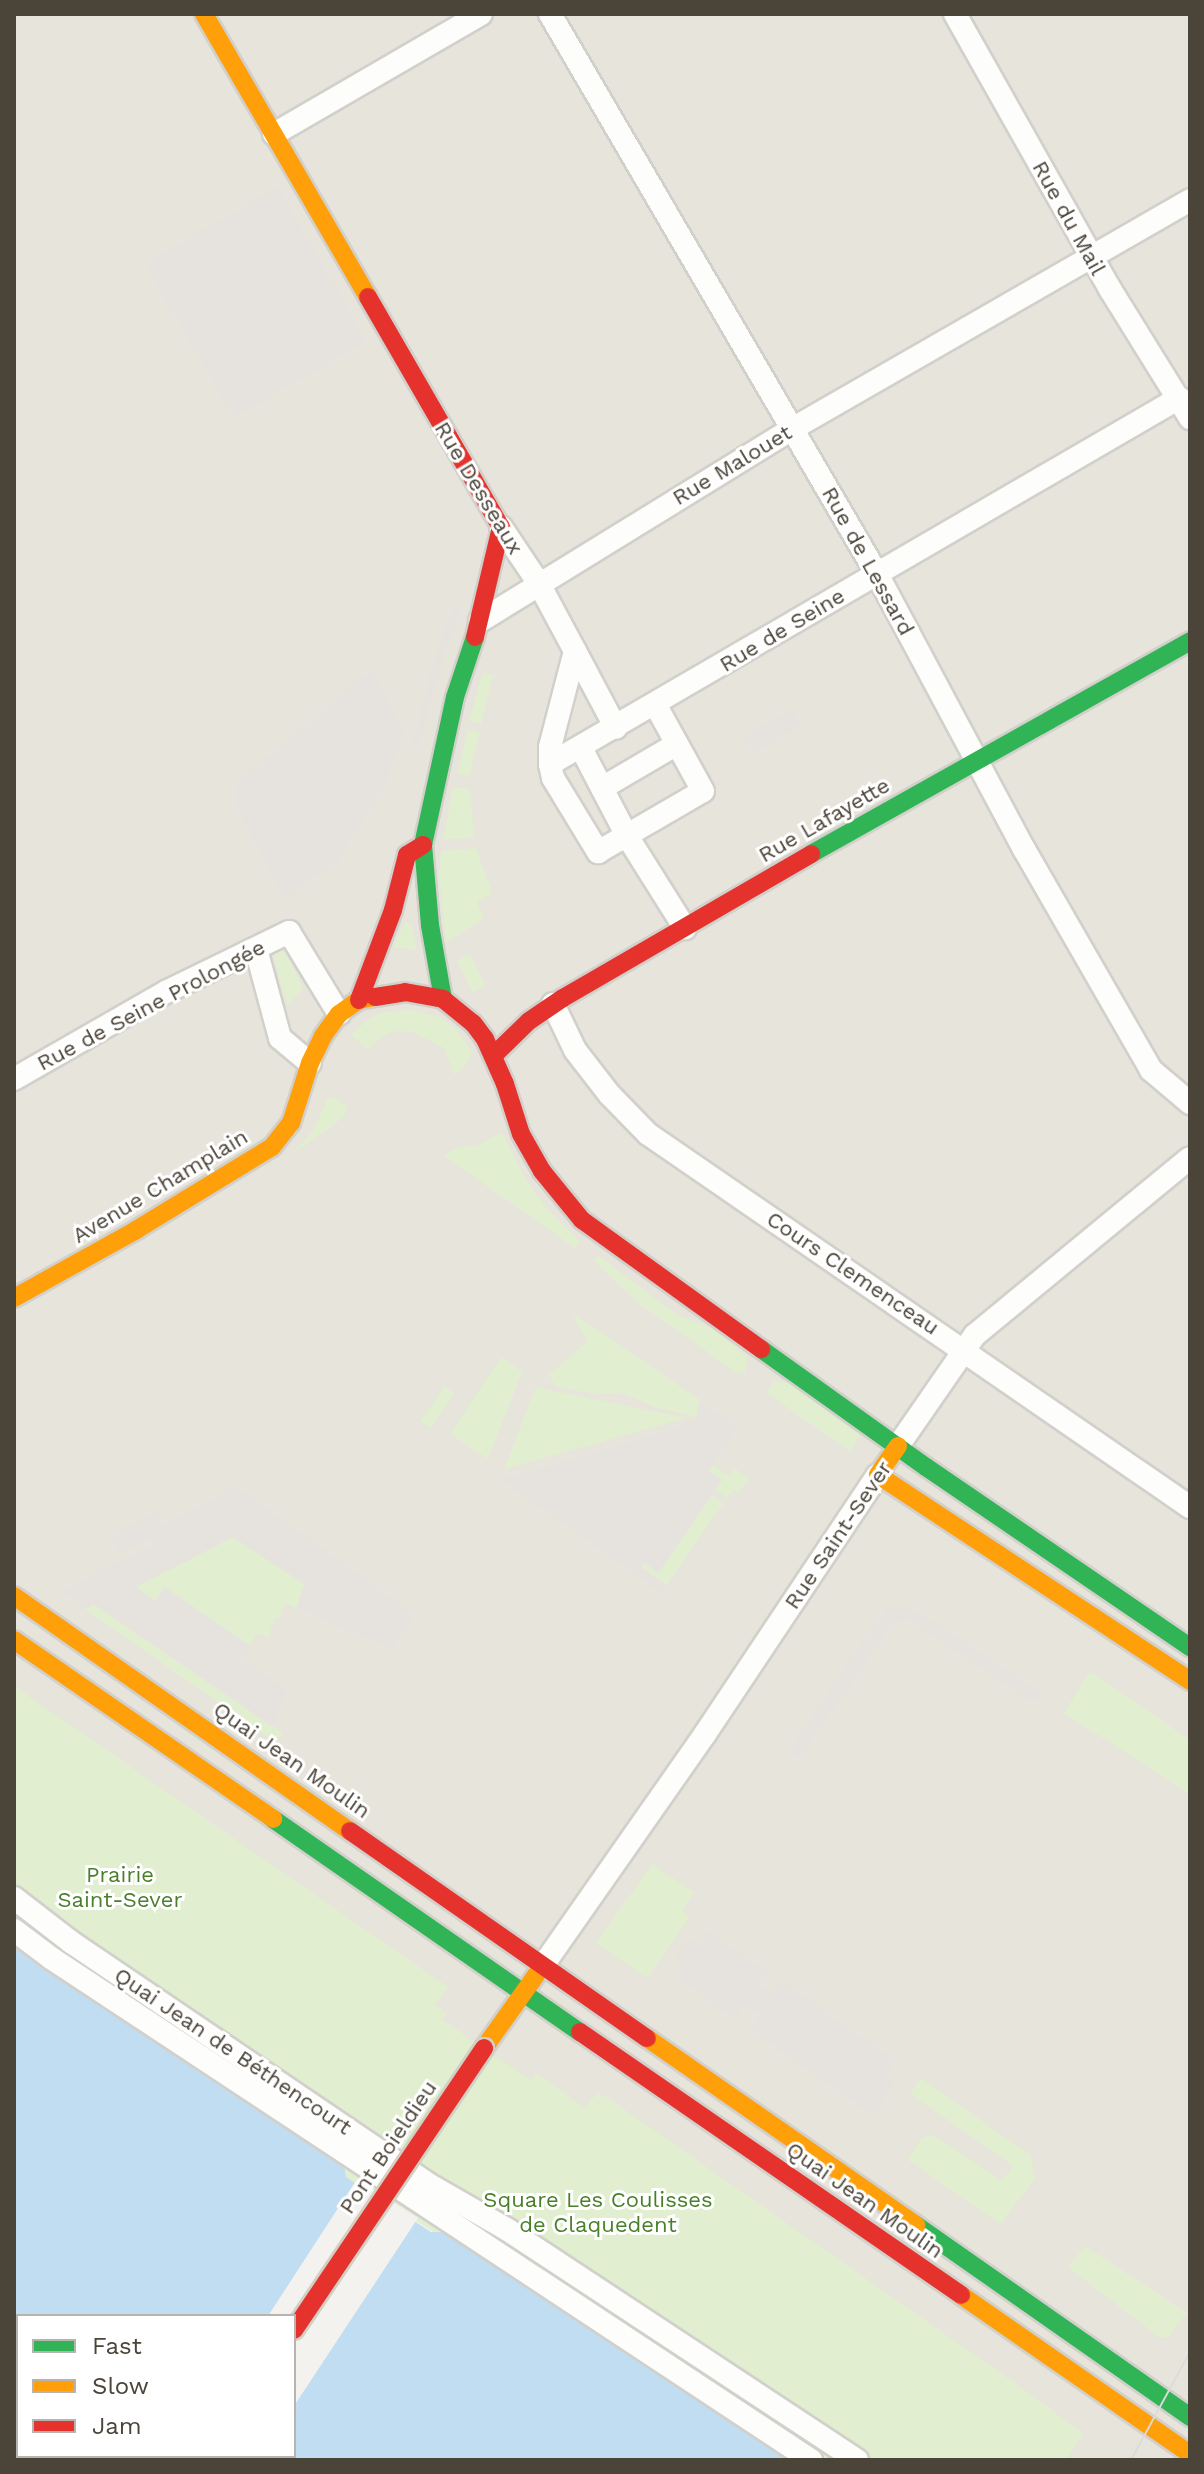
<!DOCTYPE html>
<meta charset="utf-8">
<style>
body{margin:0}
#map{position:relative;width:1204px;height:2474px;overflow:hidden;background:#f4f2ee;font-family:"Work Sans",sans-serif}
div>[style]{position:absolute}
.residential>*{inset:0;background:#e7e4dc}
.green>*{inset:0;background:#e1eecf;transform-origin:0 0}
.parking>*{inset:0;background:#e6e3df;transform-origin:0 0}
.water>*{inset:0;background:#c0ddf1}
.pier>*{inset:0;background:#f4f2ee}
.roads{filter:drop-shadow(2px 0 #d2d0cb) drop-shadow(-2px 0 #d2d0cb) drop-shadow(0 2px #d2d0cb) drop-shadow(0 -2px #d2d0cb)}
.street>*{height:22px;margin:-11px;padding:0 11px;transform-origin:11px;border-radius:11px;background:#fdfdfc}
.fast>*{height:18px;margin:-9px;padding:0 9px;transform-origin:9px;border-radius:9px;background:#30b455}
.slow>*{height:18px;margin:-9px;padding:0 9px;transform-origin:9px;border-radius:9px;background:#ff9f0a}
.jam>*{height:18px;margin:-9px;padding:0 9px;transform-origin:9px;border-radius:9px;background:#e5322d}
.tram>*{height:2px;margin:-1px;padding:0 1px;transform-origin:1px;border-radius:1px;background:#dbdbda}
.bridges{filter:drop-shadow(2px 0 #d3cfc5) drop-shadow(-2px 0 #d3cfc5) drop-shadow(0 2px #d3cfc5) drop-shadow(0 -2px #d3cfc5)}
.jam-bridge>*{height:18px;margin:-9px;padding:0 9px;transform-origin:9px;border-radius:9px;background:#e5322d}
span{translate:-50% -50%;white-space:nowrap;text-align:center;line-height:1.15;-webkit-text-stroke:6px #fff;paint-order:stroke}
.street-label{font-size:22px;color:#4b4439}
.park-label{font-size:22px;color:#4a7f2a}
.frame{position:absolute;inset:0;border:16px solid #4b4439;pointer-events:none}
.legend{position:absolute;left:16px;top:2314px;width:280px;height:144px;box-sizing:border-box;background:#fff;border:2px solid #b7b4b0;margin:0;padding:10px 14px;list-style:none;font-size:24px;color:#4b4439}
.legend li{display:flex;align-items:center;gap:16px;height:40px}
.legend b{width:40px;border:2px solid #b7b4b0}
</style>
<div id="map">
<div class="residential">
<i style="clip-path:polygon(14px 14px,1190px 14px,1190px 2460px,797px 2460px,14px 1941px)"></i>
</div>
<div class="green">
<i style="clip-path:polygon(483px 673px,493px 675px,481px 724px,469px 721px)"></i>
<i style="left:468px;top:730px;width:12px;height:45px;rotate:14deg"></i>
<i style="clip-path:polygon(453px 787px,470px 789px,474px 837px,443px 840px)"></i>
<i style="clip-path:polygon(476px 848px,492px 893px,477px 902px,484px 918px,446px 943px,439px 877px,441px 851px)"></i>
<i style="clip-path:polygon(405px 921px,412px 926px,417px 950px,393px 947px)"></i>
<i style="clip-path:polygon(280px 948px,285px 950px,303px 988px,287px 1006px,273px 954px)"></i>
<i style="left:470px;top:954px;width:35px;height:15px;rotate:63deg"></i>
<i style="clip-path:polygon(412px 1010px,441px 1018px,454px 1027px,473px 1053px,464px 1067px,454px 1075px,444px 1048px,413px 1032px,395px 1031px,382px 1036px,368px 1049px,351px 1035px,368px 1019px,384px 1012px)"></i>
<i style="clip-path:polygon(334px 1097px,348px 1107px,344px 1117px,292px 1154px,314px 1130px,327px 1099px)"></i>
<i style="clip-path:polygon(502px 1132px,525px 1178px,546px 1207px,580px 1242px,575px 1248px,443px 1155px,457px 1148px,480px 1144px)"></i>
<i style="clip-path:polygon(598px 1255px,677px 1315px,713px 1328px,748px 1358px,745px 1372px,737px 1373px,638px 1303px,594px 1260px)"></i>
<i style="clip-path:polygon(571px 1312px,700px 1400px,697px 1417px,657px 1408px,625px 1394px,588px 1393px,556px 1387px,549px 1375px,588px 1341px)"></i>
<i style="clip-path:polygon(501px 1357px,522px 1372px,488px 1459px,450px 1434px)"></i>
<i style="clip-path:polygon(775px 1381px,787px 1382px,861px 1434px,850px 1451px,769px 1395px,767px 1391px)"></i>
<i style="left:445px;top:1386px;width:12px;height:43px;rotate:35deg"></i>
<i style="clip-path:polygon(536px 1387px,686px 1418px,504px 1469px)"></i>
<i style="clip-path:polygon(713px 1465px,729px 1476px,734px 1468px,749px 1478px,739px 1492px,734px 1489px,727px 1498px,716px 1490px,721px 1480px,709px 1471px)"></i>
<i style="clip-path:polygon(712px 1495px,723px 1504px,666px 1585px,641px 1568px,644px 1563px,659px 1572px)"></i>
<i style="clip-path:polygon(233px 1537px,304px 1584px,297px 1608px,285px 1603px,280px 1618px,274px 1618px,269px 1637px,257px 1634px,250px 1646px,165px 1587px,155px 1601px,135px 1587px)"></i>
<i style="clip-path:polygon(93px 1604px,283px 1733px,276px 1743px,85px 1609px)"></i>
<i style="clip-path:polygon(1090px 1671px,1190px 1740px,1190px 1794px,1064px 1713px)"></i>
<i style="clip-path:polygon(14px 1686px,448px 1987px,435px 2005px,447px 2014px,443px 2020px,453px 2027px,531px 2080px,536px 2073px,585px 2108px,597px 2093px,608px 2098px,1029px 2393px,1083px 2434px,1068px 2457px,1072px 2460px,797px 2460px,346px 2177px,344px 2165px,14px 1941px)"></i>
<i style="clip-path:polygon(652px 1864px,694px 1892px,682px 1911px,690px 1917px,647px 1978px,596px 1943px)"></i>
<i style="clip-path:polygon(921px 2078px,1030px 2155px,1035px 2178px,1000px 2224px,907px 2159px,922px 2138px,934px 2135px,1002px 2181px,1013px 2165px,910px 2094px)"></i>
<i style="clip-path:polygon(1085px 2246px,1187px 2313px,1169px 2337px,1160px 2338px,1068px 2267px)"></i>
</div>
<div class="parking">
<i style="left:278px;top:187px;width:178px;height:154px;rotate:60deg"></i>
<i style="clip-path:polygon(455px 604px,463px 607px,444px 653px,419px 749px,412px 748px,436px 652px)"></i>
<i style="clip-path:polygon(371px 669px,404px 732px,385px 786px,338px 861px,283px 900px,237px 810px,234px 799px,238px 782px)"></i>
<i style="left:792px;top:708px;width:20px;height:56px;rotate:60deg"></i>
<i style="clip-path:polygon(700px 1400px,739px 1427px,709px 1470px,722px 1480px,658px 1573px,645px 1563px,641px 1567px,666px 1585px,661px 1593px,501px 1480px,695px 1422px)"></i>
<i style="clip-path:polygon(236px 1486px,414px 1614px,393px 1650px,297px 1608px,304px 1584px,233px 1537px,136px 1587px,155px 1601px,164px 1587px,250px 1646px,241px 1659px,287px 1690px,273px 1727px,94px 1604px,85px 1609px,61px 1592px,106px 1567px,157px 1545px,153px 1538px,121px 1554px,110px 1537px,156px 1512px,164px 1525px)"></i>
<i style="clip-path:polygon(886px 1608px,912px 1608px,1046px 1695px,1032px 1700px,1025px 1697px,906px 1618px,892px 1626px,804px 1752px,796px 1757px,784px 1757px)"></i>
<i style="clip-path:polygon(706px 1930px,768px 1972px,759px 1985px,772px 1996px,783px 1982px,896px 2061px,887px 2078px,895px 2084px,873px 2116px,750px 2030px,759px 2015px,745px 2006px,735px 2019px,675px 1977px,683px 1964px,676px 1958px,683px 1947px,689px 1937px,698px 1943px)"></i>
</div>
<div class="water">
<i style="clip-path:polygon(evenodd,14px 1941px,344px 2165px,346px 2177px,431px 2232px,451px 2232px,797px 2460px,14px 2460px,14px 1941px,18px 2316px,294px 2316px,294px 2456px,18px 2456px,18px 2316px)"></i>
</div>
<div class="pier">
<i style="clip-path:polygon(357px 2179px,418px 2218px,294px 2406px,294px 2316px,268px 2316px)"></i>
</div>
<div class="roads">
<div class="street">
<i style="left:550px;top:14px;width:648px;rotate:59.72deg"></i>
<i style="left:877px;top:574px;width:312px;rotate:61.9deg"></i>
<i style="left:1024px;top:849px;width:255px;rotate:60.1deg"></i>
<i style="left:1151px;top:1070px;width:51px;rotate:40.2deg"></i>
<i style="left:955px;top:14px;width:316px;rotate:60.6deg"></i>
<i style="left:1110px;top:289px;width:152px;rotate:58.2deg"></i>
<i style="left:274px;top:134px;width:239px;rotate:-30.1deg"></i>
<i style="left:501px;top:527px;width:66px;rotate:56.1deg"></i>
<i style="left:538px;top:582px;width:78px;rotate:61.8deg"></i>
<i style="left:575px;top:651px;width:99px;rotate:104.6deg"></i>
<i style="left:550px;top:747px;width:17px;rotate:90deg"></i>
<i style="left:550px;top:764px;width:14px;rotate:78deg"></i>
<i style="left:553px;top:778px;width:87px;rotate:58.7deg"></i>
<i style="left:598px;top:852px;width:121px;rotate:-30.2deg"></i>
<i style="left:703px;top:791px;width:97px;rotate:-118.9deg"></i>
<i style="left:480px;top:621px;width:366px;rotate:-31.6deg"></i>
<i style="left:792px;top:429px;width:459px;rotate:-29.9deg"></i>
<i style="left:575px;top:651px;width:87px;rotate:62deg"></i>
<i style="left:581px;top:748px;width:99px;rotate:62.4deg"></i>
<i style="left:627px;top:836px;width:109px;rotate:57.8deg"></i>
<i style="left:550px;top:764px;width:728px;rotate:-30.19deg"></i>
<i style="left:602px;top:788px;width:87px;rotate:-30.4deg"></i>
<i style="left:256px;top:949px;width:92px;rotate:74.9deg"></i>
<i style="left:280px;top:1038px;width:39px;rotate:40deg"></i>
<i style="left:553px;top:1004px;width:51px;rotate:64.4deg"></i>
<i style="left:575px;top:1050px;width:56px;rotate:52.3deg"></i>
<i style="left:609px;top:1094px;width:56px;rotate:45.7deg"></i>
<i style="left:648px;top:1134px;width:658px;rotate:34.54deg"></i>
<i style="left:14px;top:1079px;width:175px;rotate:-29.8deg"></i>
<i style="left:166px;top:992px;width:137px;rotate:-26deg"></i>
<i style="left:289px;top:932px;width:96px;rotate:58.6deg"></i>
<i style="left:898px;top:1446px;width:135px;rotate:-55.3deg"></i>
<i style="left:975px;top:1335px;width:278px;rotate:-39.5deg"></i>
<i style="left:14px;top:1898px;width:72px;rotate:37.7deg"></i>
<i style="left:71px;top:1942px;width:439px;rotate:34.1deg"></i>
<i style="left:435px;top:2188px;width:84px;rotate:29.9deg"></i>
<i style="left:508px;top:2230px;width:418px;rotate:33.4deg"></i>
<i style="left:14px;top:1930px;width:46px;rotate:37.1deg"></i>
<i style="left:51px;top:1958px;width:911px;rotate:33.45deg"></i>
<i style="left:544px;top:1964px;width:281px;rotate:-55deg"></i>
<i style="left:705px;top:1734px;width:311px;rotate:-56.3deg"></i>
</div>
<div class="fast">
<i style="left:811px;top:854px;width:435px;rotate:-29.3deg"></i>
<i style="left:443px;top:999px;width:75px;rotate:-100deg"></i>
<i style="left:430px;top:925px;width:80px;rotate:-95deg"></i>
<i style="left:423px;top:845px;width:151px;rotate:-77.8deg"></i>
<i style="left:455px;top:697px;width:63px;rotate:-71.6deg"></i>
<i style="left:761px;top:1349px;width:203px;rotate:35.6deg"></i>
<i style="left:926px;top:1467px;width:320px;rotate:34.3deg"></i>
<i style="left:273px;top:1819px;width:374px;rotate:34.8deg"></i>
<i style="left:916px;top:2225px;width:335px;rotate:35deg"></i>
</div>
<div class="slow">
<i style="left:204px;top:14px;width:327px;rotate:59.9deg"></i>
<i style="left:14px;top:1298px;width:140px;rotate:-29.1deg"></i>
<i style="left:136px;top:1230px;width:159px;rotate:-31.4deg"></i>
<i style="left:272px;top:1147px;width:31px;rotate:-52deg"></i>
<i style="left:291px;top:1123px;width:63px;rotate:-72.4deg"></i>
<i style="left:310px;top:1063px;width:30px;rotate:-64deg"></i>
<i style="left:323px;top:1036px;width:27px;rotate:-54deg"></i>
<i style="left:339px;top:1014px;width:24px;rotate:-35deg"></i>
<i style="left:359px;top:1000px;width:16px;rotate:-11deg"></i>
<i style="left:898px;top:1446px;width:35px;rotate:125deg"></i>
<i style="left:878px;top:1475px;width:374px;rotate:33.4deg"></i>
<i style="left:14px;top:1596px;width:410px;rotate:35deg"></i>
<i style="left:14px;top:1640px;width:315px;rotate:34.6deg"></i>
<i style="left:647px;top:2038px;width:328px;rotate:34.8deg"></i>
<i style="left:484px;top:2048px;width:90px;rotate:-54.5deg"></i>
<i style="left:961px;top:2295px;width:279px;rotate:34.8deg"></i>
<i style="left:207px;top:2460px;width:5px;rotate:-53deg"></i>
</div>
<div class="jam">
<i style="left:368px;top:297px;width:266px;rotate:60deg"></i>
<i style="left:501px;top:527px;width:113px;rotate:103.3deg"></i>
<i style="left:375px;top:997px;width:30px;rotate:-9deg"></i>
<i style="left:405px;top:992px;width:39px;rotate:10deg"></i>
<i style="left:443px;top:999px;width:38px;rotate:39deg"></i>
<i style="left:473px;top:1023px;width:20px;rotate:53deg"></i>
<i style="left:485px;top:1039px;width:49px;rotate:66deg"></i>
<i style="left:505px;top:1084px;width:52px;rotate:72.3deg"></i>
<i style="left:521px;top:1134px;width:43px;rotate:60.4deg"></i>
<i style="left:542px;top:1171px;width:63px;rotate:50.8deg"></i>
<i style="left:582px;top:1220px;width:221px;rotate:35.8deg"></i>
<i style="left:359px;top:1000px;width:96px;rotate:-69.3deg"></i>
<i style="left:393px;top:910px;width:57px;rotate:-75.7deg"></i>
<i style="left:407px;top:855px;width:19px;rotate:-32deg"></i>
<i style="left:493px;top:1056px;width:50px;rotate:-44.2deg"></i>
<i style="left:529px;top:1021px;width:41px;rotate:-34.1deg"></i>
<i style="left:563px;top:998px;width:287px;rotate:-30.1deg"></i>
<i style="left:350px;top:1831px;width:362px;rotate:34.9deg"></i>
<i style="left:580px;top:2032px;width:463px;rotate:34.6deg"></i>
</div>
</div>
<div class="tram">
<i style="left:1131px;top:2460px;width:123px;rotate:-61.4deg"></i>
</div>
<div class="bridges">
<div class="jam-bridge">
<i style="left:294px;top:2330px;width:340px;rotate:-56deg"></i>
</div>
</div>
<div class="street-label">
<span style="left:1069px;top:218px;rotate:61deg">Rue du Mail</span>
<span style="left:732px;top:465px;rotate:-31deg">Rue Malouet</span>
<span style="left:479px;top:488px;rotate:59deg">Rue Desseaux</span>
<span style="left:868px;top:561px;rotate:61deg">Rue de Lessard</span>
<span style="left:782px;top:630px;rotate:-31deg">Rue de Seine</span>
<span style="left:824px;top:820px;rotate:-30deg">Rue Lafayette</span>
<span style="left:151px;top:1005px;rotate:-28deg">Rue de Seine Prolongée</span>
<span style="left:160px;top:1186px;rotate:-31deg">Avenue Champlain</span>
<span style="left:853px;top:1273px;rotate:34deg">Cours Clemenceau</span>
<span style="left:838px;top:1535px;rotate:-56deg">Rue Saint-Sever</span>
<span style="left:292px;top:1760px;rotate:35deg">Quai Jean Moulin</span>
<span style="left:233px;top:2051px;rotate:34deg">Quai Jean de Béthencourt</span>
<span style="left:388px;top:2147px;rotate:-56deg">Pont Boieldieu</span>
<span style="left:865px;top:2200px;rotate:35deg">Quai Jean Moulin</span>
</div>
<div class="park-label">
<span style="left:120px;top:1887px">Prairie<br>Saint-Sever</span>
<span style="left:598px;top:2212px">Square Les Coulisses<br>de Claquedent</span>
</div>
<div class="frame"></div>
<ul class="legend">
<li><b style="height:10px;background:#30b455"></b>Fast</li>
<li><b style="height:10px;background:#ff9f0a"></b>Slow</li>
<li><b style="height:10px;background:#e5322d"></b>Jam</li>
</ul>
</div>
